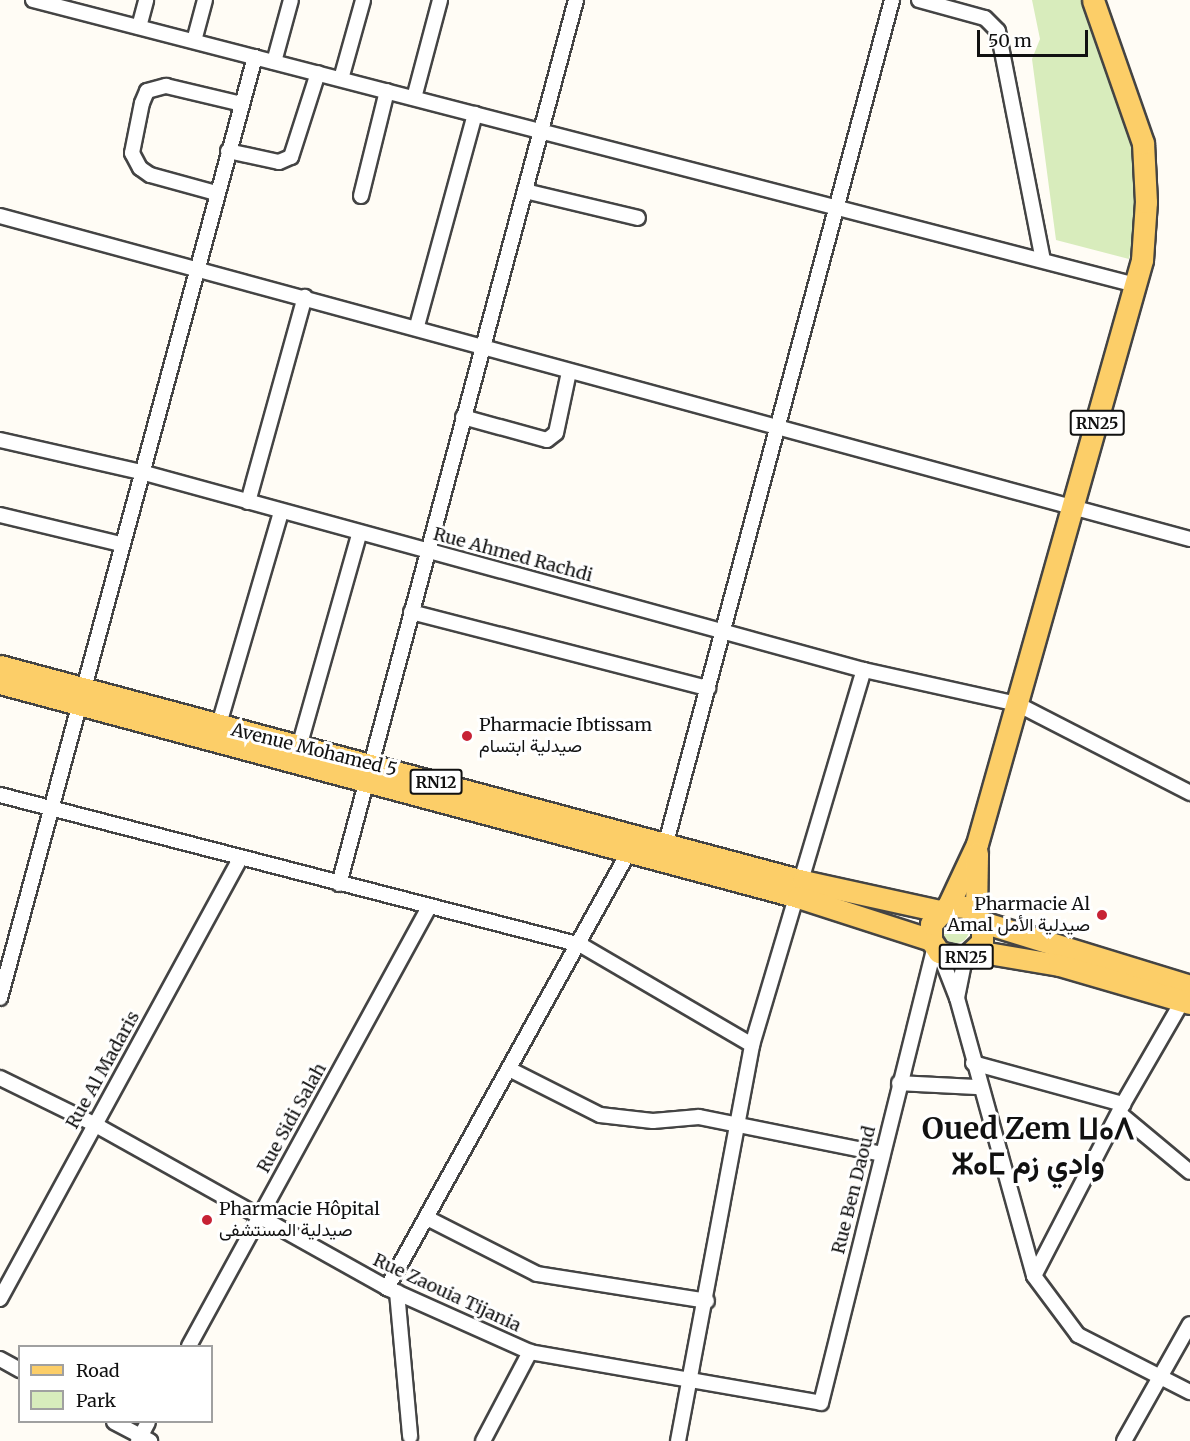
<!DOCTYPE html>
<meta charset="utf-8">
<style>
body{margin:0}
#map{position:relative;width:1190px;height:1441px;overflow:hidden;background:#fffcf5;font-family:Merriweather,Vazirmatn,"Noto Sans Tifinagh",serif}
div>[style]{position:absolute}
.green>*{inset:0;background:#d8ecbc}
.round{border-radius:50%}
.roads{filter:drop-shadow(2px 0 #444) drop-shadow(-2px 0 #444) drop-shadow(0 2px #444) drop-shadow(0 -2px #444)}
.street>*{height:14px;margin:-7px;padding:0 7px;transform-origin:7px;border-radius:7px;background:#fff}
.primary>*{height:21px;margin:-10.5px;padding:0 10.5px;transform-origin:10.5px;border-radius:10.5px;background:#fcce68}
.dots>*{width:16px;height:16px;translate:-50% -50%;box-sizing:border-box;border:3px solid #fff;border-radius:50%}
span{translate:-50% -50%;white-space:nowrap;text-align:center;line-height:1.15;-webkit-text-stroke:6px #fff;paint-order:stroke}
.shield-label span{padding:2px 4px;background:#fff;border:2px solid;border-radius:4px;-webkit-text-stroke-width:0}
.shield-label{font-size:16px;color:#111;font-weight:700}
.street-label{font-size:18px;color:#111}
.poi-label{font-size:18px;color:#111}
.left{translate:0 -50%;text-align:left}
.right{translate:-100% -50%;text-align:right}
.town-label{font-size:30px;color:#111;font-weight:700}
.legend{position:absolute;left:18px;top:1345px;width:195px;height:78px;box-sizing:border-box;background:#fff;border:2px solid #a0a0a0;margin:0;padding:8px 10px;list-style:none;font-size:18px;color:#111}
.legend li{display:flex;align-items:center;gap:12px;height:30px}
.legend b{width:30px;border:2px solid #a0a0a0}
.scale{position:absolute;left:977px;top:30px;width:111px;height:27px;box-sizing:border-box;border:3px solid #111;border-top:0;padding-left:8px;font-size:18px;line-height:21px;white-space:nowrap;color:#111;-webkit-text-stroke:4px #fff;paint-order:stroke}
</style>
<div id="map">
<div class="green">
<i style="clip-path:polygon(1032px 0,1089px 0,1138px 138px,1139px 207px,1129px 259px,1056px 240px,1032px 59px,1040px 39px)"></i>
<i class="round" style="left:943px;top:917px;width:26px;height:26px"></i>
</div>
<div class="roads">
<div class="street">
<i style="left:33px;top:0;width:1139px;rotate:14.49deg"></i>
<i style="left:919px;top:0;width:68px;rotate:15.3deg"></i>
<i style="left:985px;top:18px;width:18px;rotate:45deg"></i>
<i style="left:998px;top:31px;width:233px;rotate:78.9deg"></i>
<i style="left:139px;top:27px;width:28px;rotate:-75deg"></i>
<i style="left:194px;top:41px;width:42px;rotate:-75deg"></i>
<i style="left:274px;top:62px;width:64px;rotate:-74.7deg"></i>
<i style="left:341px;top:79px;width:82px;rotate:-74.4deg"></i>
<i style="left:414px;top:98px;width:101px;rotate:-75.1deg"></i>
<i style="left:228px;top:151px;width:52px;rotate:12.2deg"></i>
<i style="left:279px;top:162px;width:13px;rotate:-23deg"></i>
<i style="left:291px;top:157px;width:88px;rotate:-72.2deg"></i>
<i style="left:525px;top:191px;width:116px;rotate:13.4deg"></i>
<i style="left:216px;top:193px;width:68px;rotate:-164.7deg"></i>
<i style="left:150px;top:175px;width:12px;rotate:-145deg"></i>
<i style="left:140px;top:168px;width:17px;rotate:-118deg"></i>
<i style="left:132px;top:153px;width:51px;rotate:-78.7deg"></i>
<i style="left:142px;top:103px;width:13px;rotate:-67deg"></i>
<i style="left:147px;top:91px;width:20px;rotate:-15deg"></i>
<i style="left:166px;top:86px;width:78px;rotate:13.3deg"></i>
<i style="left:361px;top:196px;width:108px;rotate:-76.1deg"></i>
<i style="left:0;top:216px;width:1233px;rotate:15.19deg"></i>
<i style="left:417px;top:326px;width:220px;rotate:-74.7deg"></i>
<i style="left:463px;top:417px;width:87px;rotate:15.3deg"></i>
<i style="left:547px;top:440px;width:11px;rotate:-38deg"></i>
<i style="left:556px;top:433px;width:62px;rotate:-78deg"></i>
<i style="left:0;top:440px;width:145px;rotate:12.8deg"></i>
<i style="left:141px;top:472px;width:750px;rotate:15.32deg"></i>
<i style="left:864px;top:670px;width:157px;rotate:12.5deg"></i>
<i style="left:1017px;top:704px;width:195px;rotate:27.2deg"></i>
<i style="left:248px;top:502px;width:213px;rotate:-74.5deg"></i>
<i style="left:0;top:515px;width:124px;rotate:13.5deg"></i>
<i style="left:411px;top:612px;width:307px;rotate:14.4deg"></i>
<i style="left:217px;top:731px;width:228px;rotate:-73.7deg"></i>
<i style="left:299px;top:747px;width:223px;rotate:-74.2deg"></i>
<i style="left:0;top:795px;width:600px;rotate:14.48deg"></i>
<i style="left:581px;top:945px;width:198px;rotate:30.3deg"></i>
<i style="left:664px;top:850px;width:880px;rotate:-74.98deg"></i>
<i style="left:339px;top:884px;width:915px;rotate:-74.99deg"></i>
<i style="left:939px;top:952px;width:49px;rotate:68.6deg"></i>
<i style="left:957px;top:998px;width:288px;rotate:74.5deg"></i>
<i style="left:1034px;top:1276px;width:74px;rotate:53.3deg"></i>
<i style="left:1078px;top:1335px;width:126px;rotate:27deg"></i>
<i style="left:0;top:998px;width:975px;rotate:-74.84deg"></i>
<i style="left:957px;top:998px;width:41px;rotate:-78.7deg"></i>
<i style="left:973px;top:1063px;width:156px;rotate:15.3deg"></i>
<i style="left:1123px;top:1104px;width:126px;rotate:-60deg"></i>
<i style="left:509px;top:1069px;width:102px;rotate:26.8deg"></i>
<i style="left:600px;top:1115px;width:53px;rotate:6.5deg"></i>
<i style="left:653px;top:1121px;width:46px;rotate:-5deg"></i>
<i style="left:699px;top:1117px;width:187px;rotate:11.4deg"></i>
<i style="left:0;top:1078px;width:105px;rotate:26.1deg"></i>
<i style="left:94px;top:1124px;width:336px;rotate:29.2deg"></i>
<i style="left:387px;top:1288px;width:157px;rotate:24.1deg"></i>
<i style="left:530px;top:1352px;width:295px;rotate:9.9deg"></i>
<i style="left:821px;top:1403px;width:470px;rotate:-76deg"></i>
<i style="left:899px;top:1083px;width:80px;rotate:2.9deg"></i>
<i style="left:1119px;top:1113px;width:92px;rotate:39.7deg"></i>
<i style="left:427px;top:1218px;width:123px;rotate:27deg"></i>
<i style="left:537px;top:1274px;width:172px;rotate:9deg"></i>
<i style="left:1034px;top:1276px;width:194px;rotate:-62.6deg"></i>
<i style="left:387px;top:1288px;width:505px;rotate:-61deg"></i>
<i style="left:397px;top:1292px;width:145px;rotate:84.8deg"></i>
<i style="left:0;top:1299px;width:501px;rotate:-61.39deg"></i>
<i style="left:189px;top:1346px;width:500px;rotate:-61.33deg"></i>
<i style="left:0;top:1359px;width:23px;rotate:29deg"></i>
<i style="left:114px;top:1422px;width:41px;rotate:27.8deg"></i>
<i style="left:138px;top:1441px;width:21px;rotate:-62deg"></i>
<i style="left:483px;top:1441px;width:101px;rotate:-62.2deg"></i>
<i style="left:678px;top:1441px;width:403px;rotate:-79.4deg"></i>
<i style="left:752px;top:1045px;width:391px;rotate:-73.4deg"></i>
<i style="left:1124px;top:1441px;width:134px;rotate:-60.6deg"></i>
</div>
<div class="primary">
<i style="left:0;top:666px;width:831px;rotate:14.99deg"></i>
<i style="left:803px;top:881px;width:140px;rotate:12.4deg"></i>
<i style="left:0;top:683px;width:826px;rotate:15.01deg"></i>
<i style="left:798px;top:897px;width:140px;rotate:17.9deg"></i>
<i style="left:948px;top:906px;width:19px;rotate:3deg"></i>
<i style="left:967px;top:907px;width:21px;rotate:45deg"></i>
<i style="left:982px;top:922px;width:20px;rotate:90deg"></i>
<i style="left:982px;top:942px;width:23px;rotate:137deg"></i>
<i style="left:965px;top:958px;width:27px;rotate:-167deg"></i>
<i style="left:939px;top:952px;width:14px;rotate:-124deg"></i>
<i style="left:931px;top:940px;width:16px;rotate:-90deg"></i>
<i style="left:931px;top:924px;width:25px;rotate:-47deg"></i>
<i style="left:948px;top:906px;width:68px;rotate:-64.9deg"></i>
<i style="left:977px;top:844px;width:607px;rotate:-74.22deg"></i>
<i style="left:1142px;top:260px;width:58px;rotate:-86.1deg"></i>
<i style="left:1146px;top:202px;width:59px;rotate:-92.9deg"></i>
<i style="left:1143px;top:143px;width:151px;rotate:-109.3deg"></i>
<i style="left:976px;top:912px;width:59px;rotate:-89deg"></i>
<i style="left:982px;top:922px;width:218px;rotate:17.1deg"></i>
<i style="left:976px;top:951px;width:84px;rotate:9.6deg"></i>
<i style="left:1059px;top:965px;width:136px;rotate:16.2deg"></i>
</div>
</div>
<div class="dots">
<i style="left:467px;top:736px;background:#c72235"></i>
<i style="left:1102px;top:915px;background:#c72235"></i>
<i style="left:207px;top:1220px;background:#c72235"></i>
</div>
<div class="shield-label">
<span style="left:1097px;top:423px">RN25</span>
<span style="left:436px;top:782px">RN12</span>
<span style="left:966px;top:957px">RN25</span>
</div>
<div class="street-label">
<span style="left:513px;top:555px;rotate:15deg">Rue Ahmed Rachdi</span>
<span style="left:314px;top:750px;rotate:14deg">Avenue Mohamed 5</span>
<span style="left:103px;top:1070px;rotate:-61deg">Rue Al Madaris</span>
<span style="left:292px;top:1118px;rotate:-61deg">Rue Sidi Salah</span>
<span style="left:854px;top:1190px;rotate:-76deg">Rue Ben Daoud</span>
<span style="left:447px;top:1293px;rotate:25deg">Rue Zaouia Tijania</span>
</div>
<div class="poi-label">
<span class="left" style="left:479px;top:736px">Pharmacie Ibtissam<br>صيدلية ابتسام</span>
<span class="right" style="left:1090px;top:915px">Pharmacie Al<br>Amal صيدلية الأمل</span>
<span class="left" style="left:219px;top:1220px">Pharmacie Hôpital<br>صيدلية المستشفى</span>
</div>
<div class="town-label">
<span style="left:1028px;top:1145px">Oued Zem ⵡⴰⴷ<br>ⵣⴰⵎ وادي زم</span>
</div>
<ul class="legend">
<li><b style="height:8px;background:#fcce68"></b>Road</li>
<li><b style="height:16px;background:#d8ecbc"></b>Park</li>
</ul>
<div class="scale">50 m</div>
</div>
